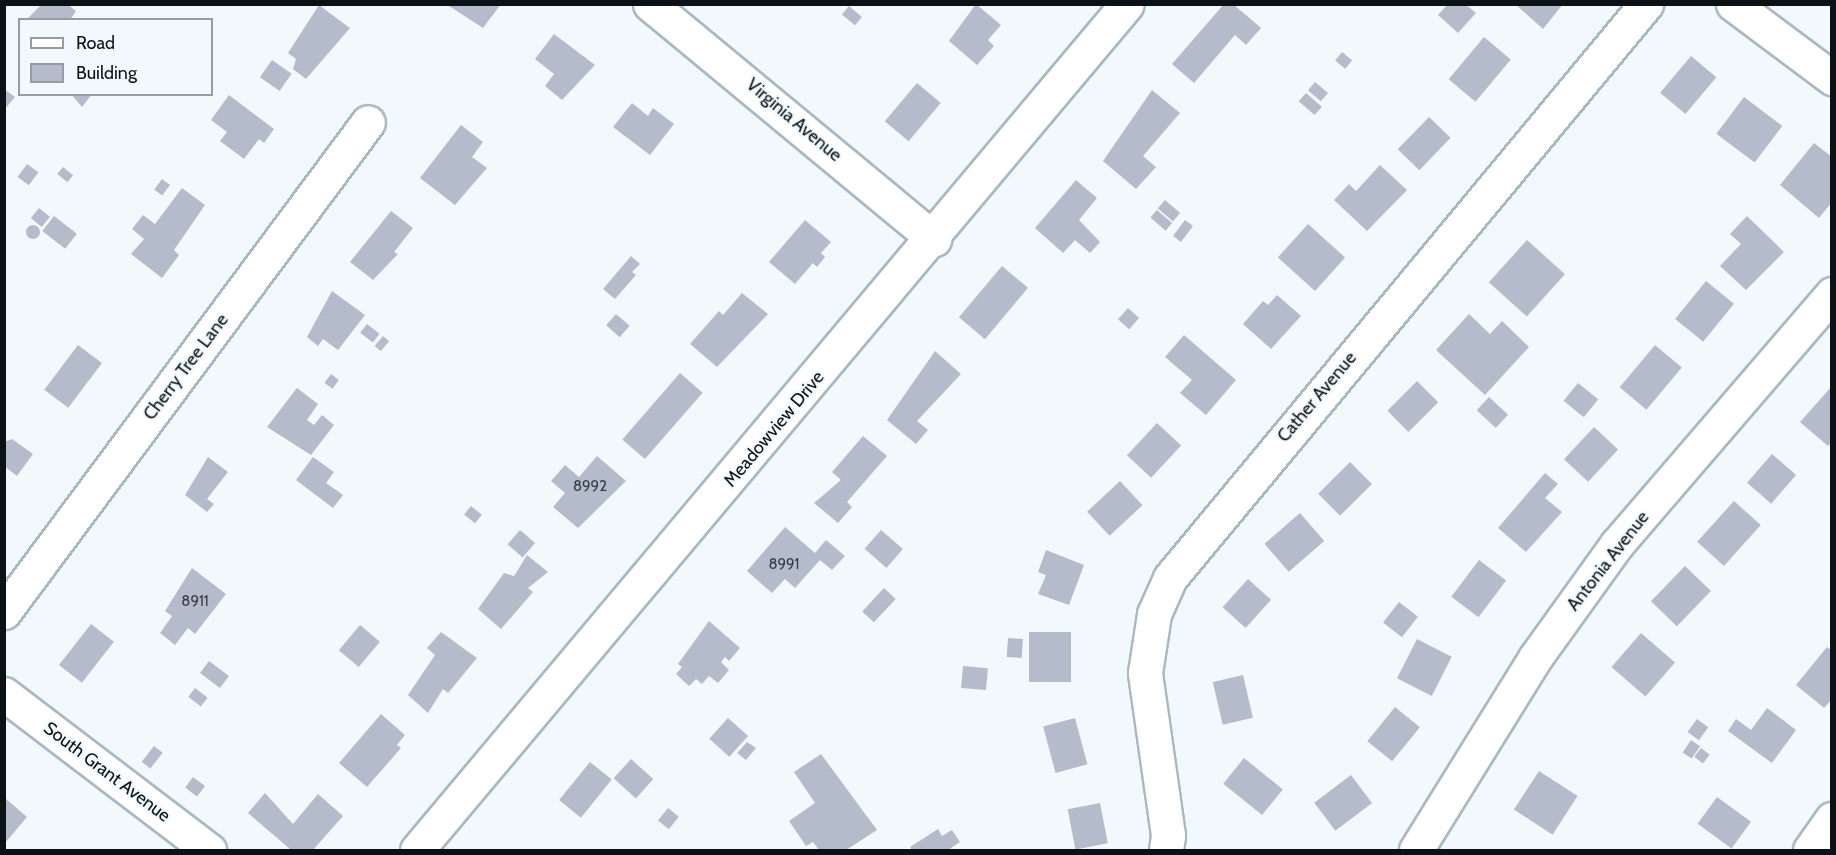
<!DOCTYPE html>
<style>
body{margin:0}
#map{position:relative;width:1836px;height:855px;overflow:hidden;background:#f2f9fd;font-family:Cabin,sans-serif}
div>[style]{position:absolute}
.building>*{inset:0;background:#b4bccb;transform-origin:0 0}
.round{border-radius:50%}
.roads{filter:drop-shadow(2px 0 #a9b9c3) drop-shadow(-2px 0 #a9b9c3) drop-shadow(0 2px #a9b9c3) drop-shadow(0 -2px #a9b9c3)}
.minor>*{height:33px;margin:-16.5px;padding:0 16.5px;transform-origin:16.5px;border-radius:16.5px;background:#fff}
span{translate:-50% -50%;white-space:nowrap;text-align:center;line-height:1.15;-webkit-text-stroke:4.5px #f2f9fd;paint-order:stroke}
.number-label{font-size:15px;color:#353c42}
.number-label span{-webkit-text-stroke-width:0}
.street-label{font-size:18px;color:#0b1114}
.frame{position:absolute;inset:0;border:6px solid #0b1114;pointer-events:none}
.legend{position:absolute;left:18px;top:18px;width:195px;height:78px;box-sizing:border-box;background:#f2f9fd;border:2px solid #969ca0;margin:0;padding:8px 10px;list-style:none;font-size:18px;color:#0b1114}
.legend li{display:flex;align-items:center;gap:12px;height:30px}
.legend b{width:30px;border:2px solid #969ca0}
</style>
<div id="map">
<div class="building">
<i style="clip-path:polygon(42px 4px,67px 4px,76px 11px,70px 20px,27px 19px)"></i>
<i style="clip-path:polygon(446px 4px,501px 4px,483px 28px)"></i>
<i style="clip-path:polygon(976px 4px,1001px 25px,988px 40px,994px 46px,977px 65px,949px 41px)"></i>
<i style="clip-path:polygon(1224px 4px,1233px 4px,1261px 28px,1246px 45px,1235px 35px,1194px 83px,1172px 64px)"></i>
<i style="clip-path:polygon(1448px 4px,1465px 4px,1476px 13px,1458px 33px,1438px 15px)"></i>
<i style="clip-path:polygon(1515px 4px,1563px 4px,1543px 29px)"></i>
<i style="clip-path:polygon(319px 5px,350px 28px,306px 79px,293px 69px,296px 59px,288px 53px)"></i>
<i style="left:849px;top:6px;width:17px;height:11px;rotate:40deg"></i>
<i style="clip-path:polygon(554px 34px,595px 65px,562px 100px,545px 86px,554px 74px,535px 59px)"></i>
<i style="left:1484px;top:37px;width:35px;height:55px;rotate:40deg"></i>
<i style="left:1342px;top:52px;width:13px;height:11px;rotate:39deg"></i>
<i style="left:1691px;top:56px;width:33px;height:48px;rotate:40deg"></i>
<i style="left:272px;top:60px;width:24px;height:21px;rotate:35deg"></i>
<i style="left:1315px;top:82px;width:17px;height:11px;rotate:40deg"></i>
<i style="left:917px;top:83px;width:31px;height:50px;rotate:40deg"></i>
<i style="clip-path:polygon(4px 89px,15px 97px,4px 110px)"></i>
<i style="clip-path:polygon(1152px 90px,1180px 113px,1143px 156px,1156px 167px,1136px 189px,1103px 161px)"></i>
<i style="left:1306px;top:93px;width:21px;height:11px;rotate:41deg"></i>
<i style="clip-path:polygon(71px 94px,92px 94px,82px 107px)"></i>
<i style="clip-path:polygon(229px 95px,274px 129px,264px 143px,259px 139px,244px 159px,220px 141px,227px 132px,211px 120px)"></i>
<i style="left:1744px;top:97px;width:48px;height:46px;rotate:37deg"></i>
<i style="clip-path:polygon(632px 103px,648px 116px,653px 108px,674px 124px,650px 155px,613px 127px)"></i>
<i style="left:1429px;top:117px;width:30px;height:45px;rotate:44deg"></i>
<i style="clip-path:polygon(461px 125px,483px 142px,472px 157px,487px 168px,455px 205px,420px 178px)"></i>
<i style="clip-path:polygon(1814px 143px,1832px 157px,1832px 202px,1819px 218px,1780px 185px)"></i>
<i style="left:27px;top:164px;width:14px;height:16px;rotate:36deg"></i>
<i style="clip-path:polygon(1380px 165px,1407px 190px,1367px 231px,1334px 200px,1349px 184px,1356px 191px)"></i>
<i style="left:63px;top:167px;width:13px;height:9px;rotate:39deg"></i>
<i style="left:162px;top:179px;width:10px;height:13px;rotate:37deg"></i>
<i style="clip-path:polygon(1076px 180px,1097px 198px,1079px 220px,1100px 242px,1090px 253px,1075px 240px,1063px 253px,1035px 228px)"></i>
<i style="clip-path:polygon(182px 188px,205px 205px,174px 250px,179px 255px,162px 278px,131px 254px,144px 239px,132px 229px,143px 215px,155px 224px)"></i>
<i style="left:1165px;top:200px;width:20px;height:11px;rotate:41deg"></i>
<i style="left:39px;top:208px;width:14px;height:13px;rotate:39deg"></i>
<i style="left:1157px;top:210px;width:20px;height:10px;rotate:41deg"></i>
<i style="clip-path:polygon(391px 211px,413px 228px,394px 252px,398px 254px,373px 280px,350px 262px)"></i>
<i style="left:54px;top:216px;width:29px;height:19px;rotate:38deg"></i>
<i style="clip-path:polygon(1747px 216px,1784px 252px,1746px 290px,1720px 266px,1741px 244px,1730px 234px)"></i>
<i style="clip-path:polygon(805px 220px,831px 242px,821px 253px,825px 257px,817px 267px,813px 263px,795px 284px,769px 262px)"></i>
<i style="left:1185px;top:220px;width:10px;height:20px;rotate:37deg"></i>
<i style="left:1308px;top:224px;width:50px;height:45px;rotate:42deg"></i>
<i class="round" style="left:26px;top:225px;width:14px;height:14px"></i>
<i style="left:1527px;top:240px;width:51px;height:57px;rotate:42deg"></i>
<i style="clip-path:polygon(631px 256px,640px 264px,632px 272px,636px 275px,615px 299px,603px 289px)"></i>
<i style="left:1002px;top:266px;width:34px;height:67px;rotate:40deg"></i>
<i style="left:1706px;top:281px;width:36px;height:49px;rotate:39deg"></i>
<i style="clip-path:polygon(332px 291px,365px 315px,338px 350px,323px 339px,318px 346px,307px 337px)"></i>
<i style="clip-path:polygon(742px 293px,768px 314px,717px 367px,690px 344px,719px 311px,723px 315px)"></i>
<i style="clip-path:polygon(1277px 295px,1301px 316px,1271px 349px,1243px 324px,1263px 301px,1268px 305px)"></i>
<i style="left:1128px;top:308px;width:15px;height:15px;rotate:42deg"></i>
<i style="left:616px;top:314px;width:18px;height:15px;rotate:41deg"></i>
<i style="clip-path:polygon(1469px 314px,1490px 334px,1502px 321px,1529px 347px,1485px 395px,1436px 350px)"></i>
<i style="left:367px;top:324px;width:16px;height:11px;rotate:38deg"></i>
<i style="clip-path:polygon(1184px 335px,1236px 380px,1206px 415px,1180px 393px,1192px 380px,1165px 357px)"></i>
<i style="left:383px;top:336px;width:8px;height:13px;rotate:40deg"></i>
<i style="left:78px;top:345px;width:30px;height:56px;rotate:37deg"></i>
<i style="left:1655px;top:345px;width:35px;height:55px;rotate:40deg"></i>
<i style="clip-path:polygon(935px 351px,961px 374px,917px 421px,928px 430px,916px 444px,887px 420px)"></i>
<i style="left:680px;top:373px;width:30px;height:88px;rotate:41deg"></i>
<i style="left:331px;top:374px;width:10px;height:11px;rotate:37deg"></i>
<i style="left:1417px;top:381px;width:30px;height:42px;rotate:45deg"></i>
<i style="left:1578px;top:383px;width:26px;height:23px;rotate:39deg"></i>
<i style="clip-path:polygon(1832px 386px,1832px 442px,1828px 446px,1800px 422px)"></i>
<i style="clip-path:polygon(297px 388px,318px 404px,307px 420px,314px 425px,322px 415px,334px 425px,311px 455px,267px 427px)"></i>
<i style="left:1489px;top:397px;width:26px;height:18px;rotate:43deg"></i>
<i style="left:1157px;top:423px;width:33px;height:44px;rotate:43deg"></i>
<i style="left:1594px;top:427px;width:33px;height:44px;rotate:43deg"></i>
<i style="clip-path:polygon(863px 436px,887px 456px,847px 502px,852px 507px,838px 523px,814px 503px,841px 480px,832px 472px)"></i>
<i style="clip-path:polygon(12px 439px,33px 454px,17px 476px,4px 466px,4px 442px)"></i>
<i style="left:1772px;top:454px;width:32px;height:38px;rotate:41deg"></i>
<i style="clip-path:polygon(597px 456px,626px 481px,578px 528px,553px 507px,565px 493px,551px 481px,565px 465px,579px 477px)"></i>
<i style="clip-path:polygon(208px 457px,228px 472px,207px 499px,214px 504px,207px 512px,185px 495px)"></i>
<i style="clip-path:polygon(313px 457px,334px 472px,326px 483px,343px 495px,333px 508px,296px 480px)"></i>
<i style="left:1350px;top:462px;width:31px;height:45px;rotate:45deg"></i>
<i style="clip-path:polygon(1545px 473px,1558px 484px,1545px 498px,1562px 512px,1526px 552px,1498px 528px)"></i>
<i style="left:1120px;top:481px;width:33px;height:45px;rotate:47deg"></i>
<i style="left:1734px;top:501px;width:36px;height:55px;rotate:42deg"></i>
<i style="left:471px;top:506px;width:14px;height:11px;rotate:39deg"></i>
<i style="left:1300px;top:513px;width:37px;height:47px;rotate:49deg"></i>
<i style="clip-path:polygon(785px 527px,815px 553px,826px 540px,845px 556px,832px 570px,820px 560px,795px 588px,785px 579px,772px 593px,747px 571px)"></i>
<i style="left:520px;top:530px;width:20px;height:19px;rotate:41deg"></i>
<i style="left:881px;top:530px;width:29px;height:25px;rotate:41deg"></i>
<i style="clip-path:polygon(1046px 550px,1084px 565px,1069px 605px,1038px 594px,1046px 575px,1038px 572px)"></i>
<i style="clip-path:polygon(527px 555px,548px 572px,528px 588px,533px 592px,501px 629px,478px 609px,504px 573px,514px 576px)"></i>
<i style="left:1479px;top:560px;width:34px;height:46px;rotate:37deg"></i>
<i style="left:1685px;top:566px;width:36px;height:49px;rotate:44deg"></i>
<i style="clip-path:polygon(192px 568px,226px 594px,195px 634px,188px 628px,175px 645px,160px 633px,172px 616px,165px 611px)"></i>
<i style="left:1248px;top:579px;width:31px;height:38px;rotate:42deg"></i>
<i style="left:884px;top:588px;width:16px;height:32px;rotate:43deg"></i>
<i style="left:1399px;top:602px;width:24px;height:26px;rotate:38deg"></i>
<i style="clip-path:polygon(709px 621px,740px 648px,729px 661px,725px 657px,721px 662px,729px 670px,718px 683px,709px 676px,702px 684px,696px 679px,689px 686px,676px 674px,682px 667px,678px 664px)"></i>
<i style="left:91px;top:624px;width:29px;height:52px;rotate:38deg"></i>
<i style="left:360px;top:625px;width:26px;height:33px;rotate:40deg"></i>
<i style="clip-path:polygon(441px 632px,477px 658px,448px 693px,443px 689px,428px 713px,408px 695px,435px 655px,427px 648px)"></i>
<i style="left:1029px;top:632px;width:42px;height:50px"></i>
<i style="left:1641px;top:633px;width:45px;height:45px;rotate:41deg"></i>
<i style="left:1008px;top:638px;width:15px;height:19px;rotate:4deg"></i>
<i style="left:1417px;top:639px;width:39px;height:44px;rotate:27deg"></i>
<i style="clip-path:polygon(1827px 647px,1832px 651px,1832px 699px,1824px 708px,1796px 685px)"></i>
<i style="left:209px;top:661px;width:25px;height:15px;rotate:37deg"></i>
<i style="left:963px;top:666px;width:25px;height:22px;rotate:5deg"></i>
<i style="left:1243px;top:675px;width:44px;height:31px;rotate:77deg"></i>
<i style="left:195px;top:688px;width:16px;height:11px;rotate:38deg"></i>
<i style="left:1395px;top:707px;width:32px;height:44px;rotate:39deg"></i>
<i style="clip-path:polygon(1767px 708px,1796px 730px,1772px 763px,1728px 731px,1736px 719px,1751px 730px)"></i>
<i style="clip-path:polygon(381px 714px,405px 735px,397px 745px,401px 748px,367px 787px,339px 763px)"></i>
<i style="left:728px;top:718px;width:27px;height:28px;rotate:42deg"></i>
<i style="left:1075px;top:718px;width:48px;height:33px;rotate:75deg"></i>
<i style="left:1697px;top:719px;width:14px;height:16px;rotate:36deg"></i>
<i style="left:1691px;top:740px;width:11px;height:15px;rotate:34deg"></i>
<i style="clip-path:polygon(747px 742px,756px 748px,746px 760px,737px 753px)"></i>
<i style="left:154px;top:746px;width:11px;height:20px;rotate:38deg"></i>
<i style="left:1701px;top:748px;width:11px;height:11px;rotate:38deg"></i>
<i style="clip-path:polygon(821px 754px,877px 830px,846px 850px,819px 850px,813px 842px,806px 846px,789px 821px,815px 803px,794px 772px)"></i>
<i style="left:1244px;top:758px;width:50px;height:33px;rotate:39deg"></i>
<i style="left:631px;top:759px;width:30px;height:26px;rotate:42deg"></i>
<i style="left:590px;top:762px;width:28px;height:49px;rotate:39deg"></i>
<i style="left:1539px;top:771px;width:46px;height:46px;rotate:33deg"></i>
<i style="left:1351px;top:775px;width:35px;height:46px;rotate:53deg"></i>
<i style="left:193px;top:777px;width:15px;height:13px;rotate:37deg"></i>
<i style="clip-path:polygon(265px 793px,293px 824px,318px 794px,343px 816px,313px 850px,291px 850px,248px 813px)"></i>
<i style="left:1717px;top:797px;width:42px;height:33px;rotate:36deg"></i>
<i style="clip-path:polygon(5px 798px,27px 817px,5px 843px)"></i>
<i style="left:1100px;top:803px;width:41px;height:33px;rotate:79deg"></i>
<i style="left:668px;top:808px;width:14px;height:16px;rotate:39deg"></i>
<i style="clip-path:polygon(938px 829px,942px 836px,952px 830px,960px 842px,948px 850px,912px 850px,910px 847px)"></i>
</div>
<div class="roads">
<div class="minor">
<i style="left:650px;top:4px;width:369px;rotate:39.6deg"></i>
<i style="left:1733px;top:4px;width:124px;rotate:36.8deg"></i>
<i style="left:4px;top:612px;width:610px;rotate:-53.39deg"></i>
<i style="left:4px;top:694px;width:258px;rotate:37.3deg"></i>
<i style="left:417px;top:850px;width:1104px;rotate:-50deg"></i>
<i style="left:1166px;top:850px;width:15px;rotate:-82deg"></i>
<i style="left:1168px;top:835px;width:164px;rotate:-98.1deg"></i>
<i style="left:1145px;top:673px;width:60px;rotate:-81.3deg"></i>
<i style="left:1154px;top:614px;width:39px;rotate:-66deg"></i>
<i style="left:1170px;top:578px;width:746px;rotate:-50.33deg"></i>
<i style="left:1416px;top:850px;width:226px;rotate:-58.2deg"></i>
<i style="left:1535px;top:658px;width:140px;rotate:-54.3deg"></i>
<i style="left:1617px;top:544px;width:330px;rotate:-49.3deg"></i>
<i style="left:1810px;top:850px;width:38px;rotate:-55deg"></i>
</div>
</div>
<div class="number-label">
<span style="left:590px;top:487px">8992</span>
<span style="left:784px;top:565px">8991</span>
<span style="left:195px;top:602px">8911</span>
</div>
<div class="street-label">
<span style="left:794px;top:120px;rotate:40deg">Virginia Avenue</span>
<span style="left:186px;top:367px;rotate:-53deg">Cherry Tree Lane</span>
<span style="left:1317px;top:397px;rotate:-50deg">Cather Avenue</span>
<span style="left:774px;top:429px;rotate:-50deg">Meadowview Drive</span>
<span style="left:1608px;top:561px;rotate:-52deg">Antonia Avenue</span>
<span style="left:107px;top:772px;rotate:37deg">South Grant Avenue</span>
</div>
<div class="frame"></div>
<ul class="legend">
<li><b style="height:8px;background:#fff"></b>Road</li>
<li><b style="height:16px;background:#b4bccb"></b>Building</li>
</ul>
</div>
